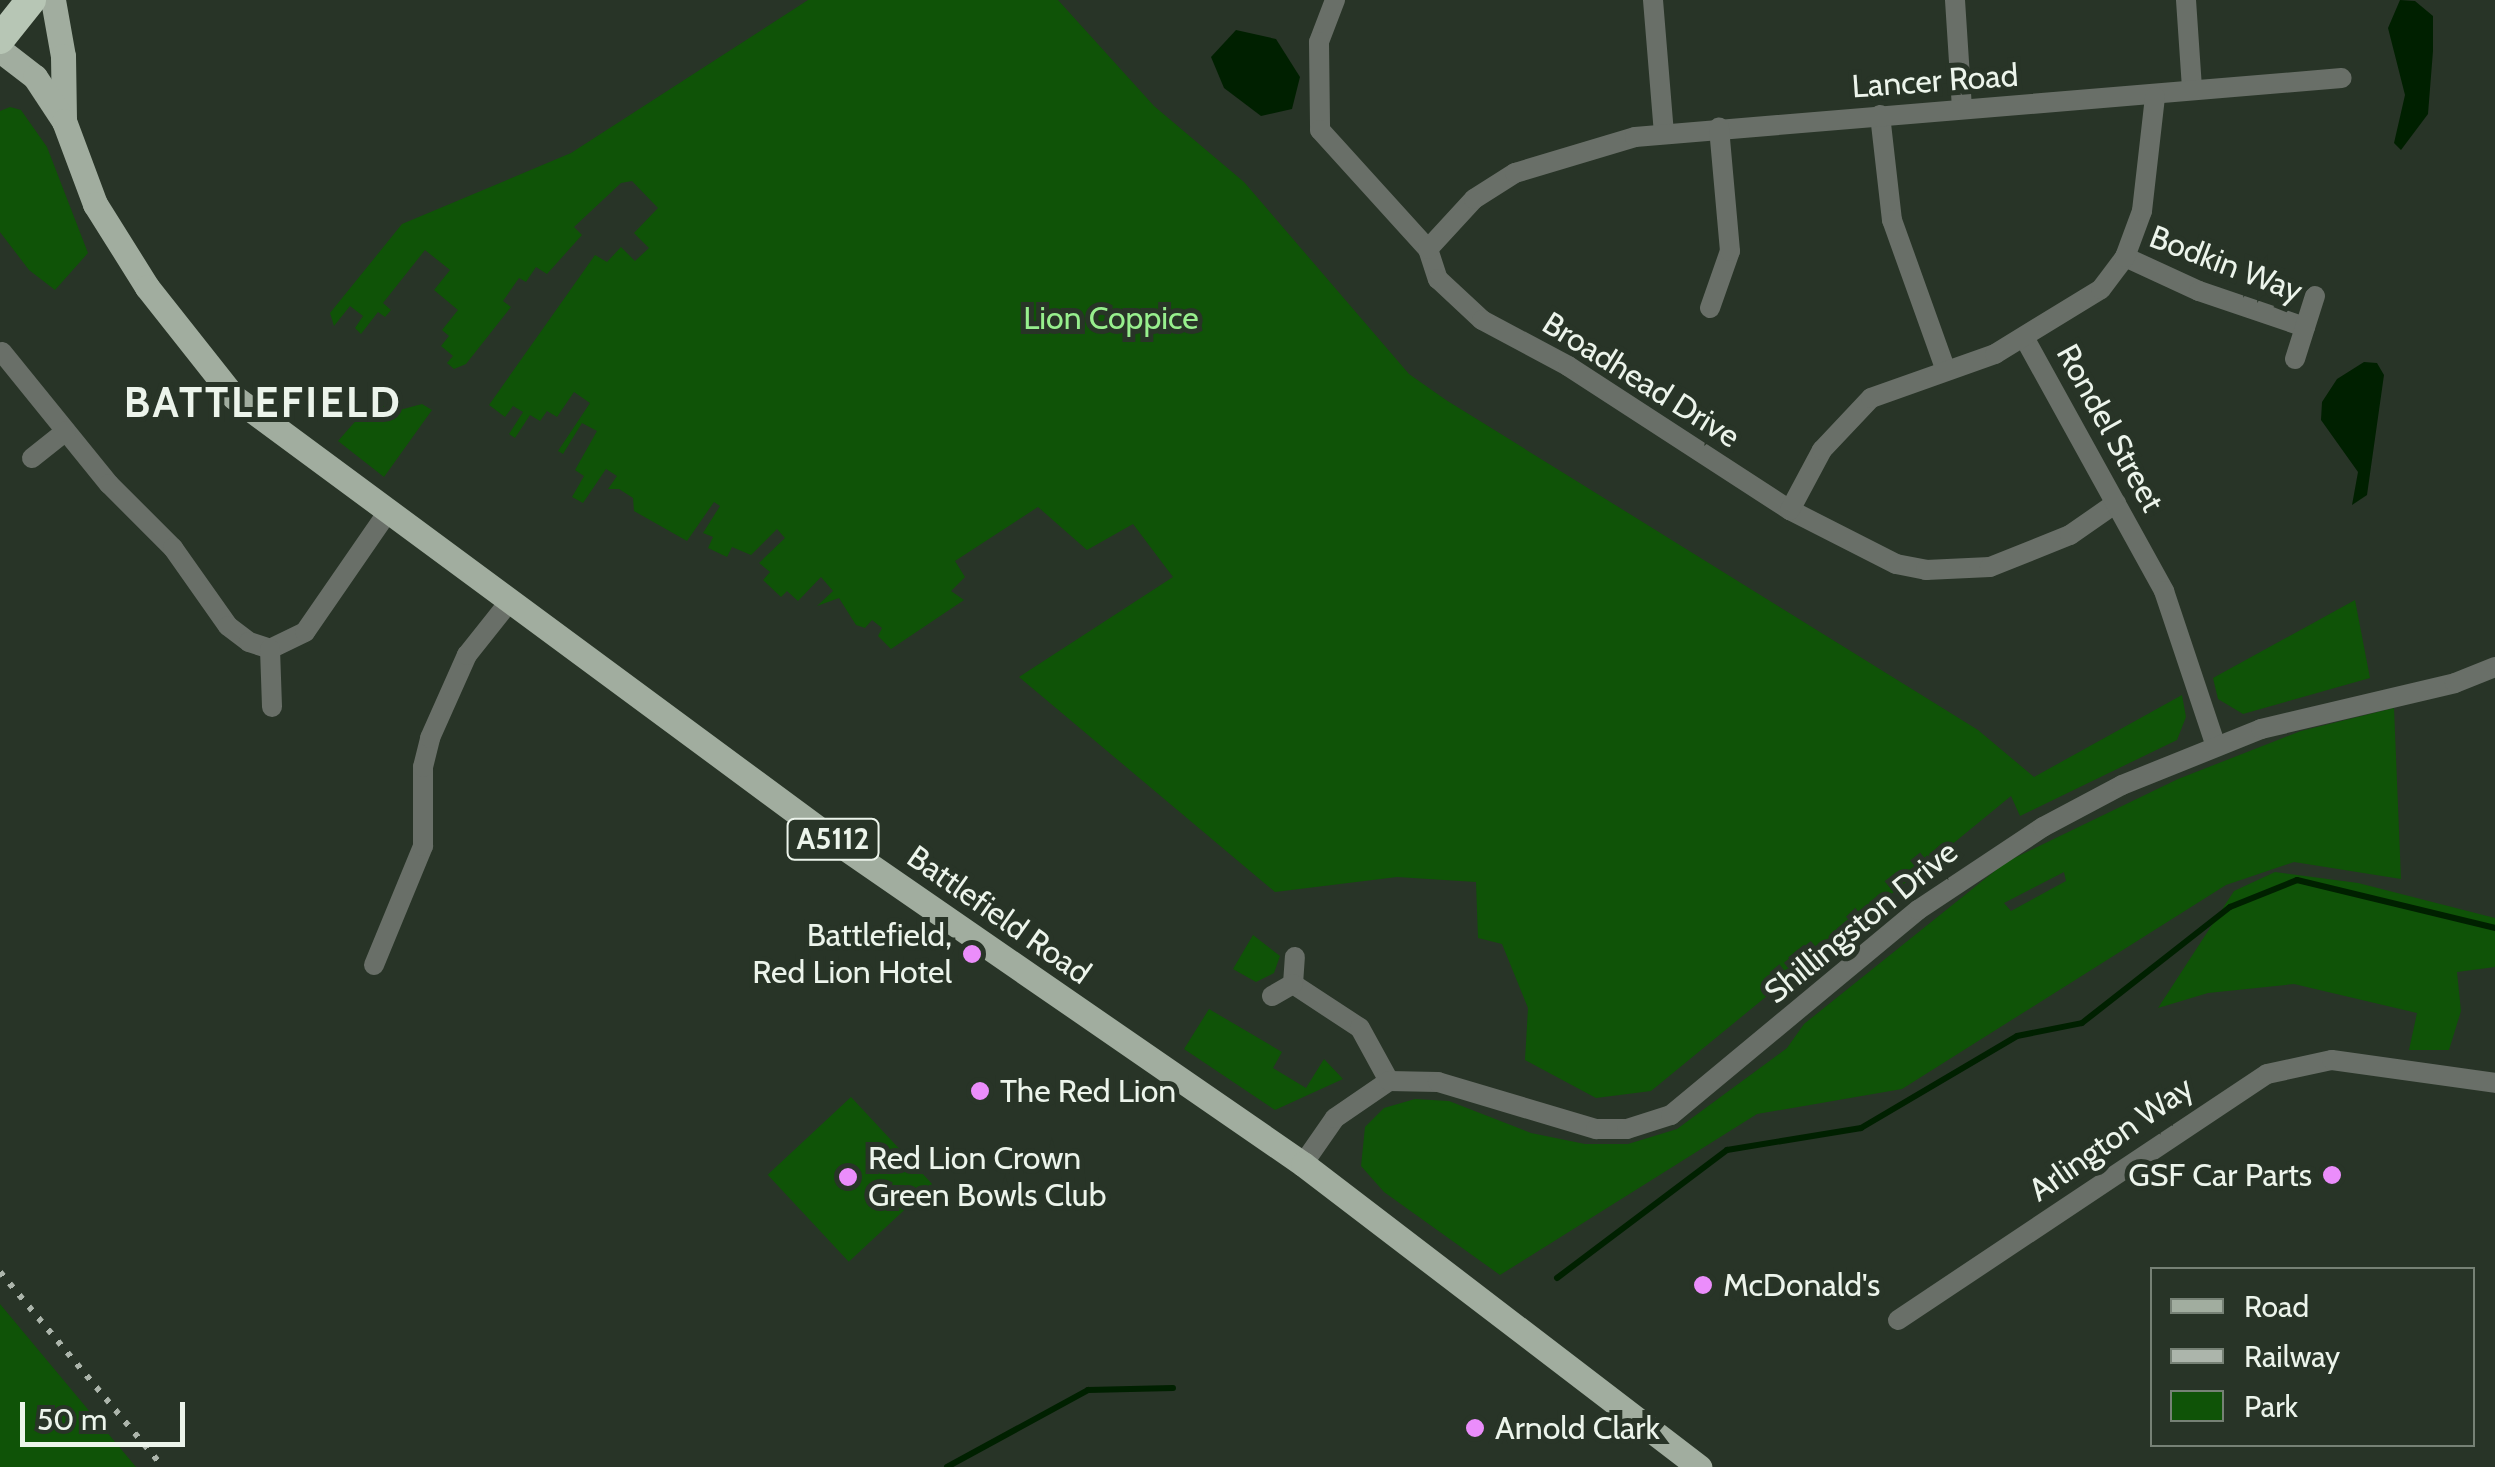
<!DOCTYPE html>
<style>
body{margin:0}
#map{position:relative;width:2495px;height:1467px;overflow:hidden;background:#283427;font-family:Cabin,sans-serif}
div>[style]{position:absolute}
.green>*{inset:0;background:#0f5307;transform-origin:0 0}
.water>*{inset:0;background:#002000}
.stream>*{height:6px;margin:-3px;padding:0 3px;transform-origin:3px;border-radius:3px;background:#002000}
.street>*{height:20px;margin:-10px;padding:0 10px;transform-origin:10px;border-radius:10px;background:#696f68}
.primary>*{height:25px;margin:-12.5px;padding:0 12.5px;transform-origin:12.5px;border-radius:12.5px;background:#a1ad9f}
.highway>*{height:30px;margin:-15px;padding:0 15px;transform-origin:15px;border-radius:15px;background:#b7c6b5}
.rail>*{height:6px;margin-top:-3px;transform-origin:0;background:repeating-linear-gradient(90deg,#acb5ab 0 5px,transparent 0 15px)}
.dots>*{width:28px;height:28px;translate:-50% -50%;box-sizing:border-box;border:5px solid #283427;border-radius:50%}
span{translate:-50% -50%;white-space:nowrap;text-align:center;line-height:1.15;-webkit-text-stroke:10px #283427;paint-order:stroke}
.shield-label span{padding:2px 8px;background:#283427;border:2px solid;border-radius:8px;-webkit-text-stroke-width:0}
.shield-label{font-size:30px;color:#ecf4eb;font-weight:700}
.street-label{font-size:32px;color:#ecf4eb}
.park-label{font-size:32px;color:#97ef8d}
.poi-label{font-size:32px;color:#ecf4eb}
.right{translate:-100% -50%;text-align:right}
.left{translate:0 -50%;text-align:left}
.district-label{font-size:42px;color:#ecf4eb;font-weight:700;letter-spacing:2.5px}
.legend{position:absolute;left:2150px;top:1267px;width:325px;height:180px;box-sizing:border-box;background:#283427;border:2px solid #768175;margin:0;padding:12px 18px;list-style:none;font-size:30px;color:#ecf4eb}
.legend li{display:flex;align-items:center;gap:20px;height:50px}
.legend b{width:50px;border:2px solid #768175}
.scale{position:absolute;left:20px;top:1402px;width:165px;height:45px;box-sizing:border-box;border:5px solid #ecf4eb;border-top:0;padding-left:12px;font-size:30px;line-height:35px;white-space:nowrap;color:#ecf4eb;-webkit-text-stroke:8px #283427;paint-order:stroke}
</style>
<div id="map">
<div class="green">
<i style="clip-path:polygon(808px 0,1058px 0,1154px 106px,1244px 182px,1409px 374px,1446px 400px,1978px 730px,2034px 777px,2182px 695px,2186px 717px,2177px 740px,2020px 816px,2011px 796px,1651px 1091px,1596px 1098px,1525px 1060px,1528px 1008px,1502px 944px,1478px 938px,1476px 882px,1397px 877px,1275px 892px,1019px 677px,1173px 577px,1133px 524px,1087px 550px,1038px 507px,955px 561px,965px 577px,951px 591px,964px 600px,891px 649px,878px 636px,882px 628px,872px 620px,865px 628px,856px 625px,839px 598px,817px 606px,833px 591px,821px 577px,798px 601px,787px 591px,781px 597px,763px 580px,770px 572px,759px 563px,785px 538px,777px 529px,751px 555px,732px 547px,727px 557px,708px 548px,713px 537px,703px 533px,720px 506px,714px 502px,687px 541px,634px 511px,633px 498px,619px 489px,608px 489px,617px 476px,606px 469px,583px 503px,572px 497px,584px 476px,575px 470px,597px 431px,582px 423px,563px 454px,558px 451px,590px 403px,574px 392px,557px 417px,547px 411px,540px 421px,530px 415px,515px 438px,509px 434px,523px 412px,513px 406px,505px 417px,489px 405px,595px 255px,607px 262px,621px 247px,635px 261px,649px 248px,634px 233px,658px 208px,632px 181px,621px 183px,574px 227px,582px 235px,547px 274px,536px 267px,526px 282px,519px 278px,503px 301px,511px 307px,466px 364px,454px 369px,447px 363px,453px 356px,441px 346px,449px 336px,442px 330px,458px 310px,434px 290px,450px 270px,425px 250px,383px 303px,391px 310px,385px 317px,378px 312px,361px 334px,355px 328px,363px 316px,350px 306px,334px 326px,330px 313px,402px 224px,571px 153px)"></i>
<i style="clip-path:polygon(10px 107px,21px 110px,47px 147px,88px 253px,55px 290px,29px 270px,0 232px,0 111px)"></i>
<i style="clip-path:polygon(374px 400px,392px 412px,422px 404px,432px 410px,384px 477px,338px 441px)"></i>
<i style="clip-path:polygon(2355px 600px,2370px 678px,2243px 714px,2218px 699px,2213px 678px)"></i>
<i style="clip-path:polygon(evenodd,2394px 708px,2401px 879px,2294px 862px,2226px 885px,1902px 1089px,1757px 1114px,1500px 1275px,1384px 1192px,1361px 1166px,1365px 1127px,1384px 1108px,1415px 1099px,1449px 1101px,1531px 1133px,1585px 1144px,1628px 1144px,1677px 1129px,1787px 1048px,1804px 1024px,2006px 862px,2178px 779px,2301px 731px,2394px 708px,2064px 872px,2066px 881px,2011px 911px,2004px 903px,2064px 872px)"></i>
<i style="clip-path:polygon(2275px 872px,2358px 883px,2495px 918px,2495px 967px,2457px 972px,2461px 1011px,2449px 1050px,2409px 1050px,2417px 1013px,2294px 984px,2208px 993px,2158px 1008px,2234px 891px)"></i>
<i style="clip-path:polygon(1253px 935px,1280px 956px,1274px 973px,1256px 982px,1233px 969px)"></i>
<i style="clip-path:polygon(1209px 1009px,1282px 1052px,1273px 1068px,1306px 1088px,1324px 1059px,1343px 1079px,1275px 1110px,1184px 1049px)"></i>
<i style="left:851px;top:1097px;width:119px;height:114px;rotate:47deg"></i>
<i style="clip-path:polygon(0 1304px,136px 1467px,0 1467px)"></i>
</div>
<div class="water">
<i style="clip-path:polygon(2400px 0,2415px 1px,2433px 16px,2433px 51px,2428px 114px,2401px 150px,2394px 143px,2405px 95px,2388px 28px)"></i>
<i style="clip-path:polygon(1236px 30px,1276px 39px,1300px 77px,1292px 109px,1261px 116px,1224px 88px,1211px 57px)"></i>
<i style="clip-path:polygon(2364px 362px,2377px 363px,2384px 375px,2367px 495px,2352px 505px,2358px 472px,2321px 420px,2322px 402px,2337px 379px)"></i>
</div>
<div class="stream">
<i style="left:1557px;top:1278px;width:213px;rotate:-37deg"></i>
<i style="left:1727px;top:1150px;width:136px;rotate:-9.3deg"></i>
<i style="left:1861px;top:1128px;width:181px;rotate:-30.5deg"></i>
<i style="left:2017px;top:1036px;width:66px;rotate:-11.3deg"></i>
<i style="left:2082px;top:1023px;width:188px;rotate:-38.1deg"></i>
<i style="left:2230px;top:907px;width:72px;rotate:-21.9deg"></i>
<i style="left:2297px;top:880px;width:204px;rotate:13.6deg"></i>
<i style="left:947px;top:1467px;width:161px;rotate:-28.6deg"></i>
<i style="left:1088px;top:1390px;width:85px;rotate:-1.3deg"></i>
</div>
<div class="street">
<i style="left:1335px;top:0;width:45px;rotate:110.9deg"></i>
<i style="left:1319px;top:42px;width:88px;rotate:89.3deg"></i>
<i style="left:1320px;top:130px;width:161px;rotate:47.8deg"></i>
<i style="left:1428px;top:249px;width:32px;rotate:72deg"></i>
<i style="left:1438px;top:279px;width:60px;rotate:43deg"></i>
<i style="left:1482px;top:320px;width:98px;rotate:28.1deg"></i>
<i style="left:1568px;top:366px;width:265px;rotate:33deg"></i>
<i style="left:1790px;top:510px;width:119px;rotate:27deg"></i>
<i style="left:1896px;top:564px;width:31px;rotate:11deg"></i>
<i style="left:1926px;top:570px;width:64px;rotate:-2.7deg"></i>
<i style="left:1990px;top:567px;width:86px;rotate:-21.8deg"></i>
<i style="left:2070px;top:535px;width:56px;rotate:-34.8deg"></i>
<i style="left:1653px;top:0;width:134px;rotate:85.3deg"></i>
<i style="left:1955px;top:0;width:109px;rotate:86.3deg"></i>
<i style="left:2186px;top:0;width:89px;rotate:86.1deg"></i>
<i style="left:1880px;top:115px;width:106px;rotate:83.5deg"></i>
<i style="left:1892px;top:220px;width:160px;rotate:70.3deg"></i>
<i style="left:1428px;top:249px;width:68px;rotate:-47.4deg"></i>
<i style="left:1474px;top:199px;width:49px;rotate:-32.4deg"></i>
<i style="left:1515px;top:173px;width:125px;rotate:-16.7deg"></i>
<i style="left:1635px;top:137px;width:709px;rotate:-4.77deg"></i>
<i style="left:2125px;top:257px;width:81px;rotate:24.7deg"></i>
<i style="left:2199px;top:291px;width:112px;rotate:18.8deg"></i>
<i style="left:1710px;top:308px;width:60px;rotate:-70.7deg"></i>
<i style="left:1730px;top:251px;width:124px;rotate:-95.1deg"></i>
<i style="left:2025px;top:339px;width:288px;rotate:61.1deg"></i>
<i style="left:2164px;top:591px;width:163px;rotate:71.5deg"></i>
<i style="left:2px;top:352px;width:170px;rotate:51deg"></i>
<i style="left:109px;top:484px;width:91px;rotate:45deg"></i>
<i style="left:173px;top:548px;width:95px;rotate:54.8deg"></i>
<i style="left:228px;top:626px;width:26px;rotate:37deg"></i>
<i style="left:249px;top:642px;width:22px;rotate:18deg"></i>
<i style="left:270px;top:649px;width:39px;rotate:-26deg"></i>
<i style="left:305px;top:632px;width:145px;rotate:-55.4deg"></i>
<i style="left:2295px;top:359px;width:66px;rotate:-72.4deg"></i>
<i style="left:32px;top:458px;width:43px;rotate:-38.5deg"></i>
<i style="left:1790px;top:510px;width:68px;rotate:-61.9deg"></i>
<i style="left:1822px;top:450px;width:71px;rotate:-46.7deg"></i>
<i style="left:1871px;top:398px;width:132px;rotate:-19.5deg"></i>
<i style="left:1995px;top:354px;width:124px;rotate:-31.5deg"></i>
<i style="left:2101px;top:289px;width:40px;rotate:-53deg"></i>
<i style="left:2125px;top:257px;width:49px;rotate:-69.7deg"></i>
<i style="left:2142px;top:211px;width:115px;rotate:-83.5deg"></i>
<i style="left:270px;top:649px;width:58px;rotate:88deg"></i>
<i style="left:374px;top:965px;width:129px;rotate:-67.6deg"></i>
<i style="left:423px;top:846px;width:79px;rotate:-90deg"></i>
<i style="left:423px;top:767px;width:30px;rotate:-76deg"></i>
<i style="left:430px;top:738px;width:91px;rotate:-66deg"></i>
<i style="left:467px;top:655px;width:69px;rotate:-51.5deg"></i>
<i style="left:1293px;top:984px;width:80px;rotate:33.3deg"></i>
<i style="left:1360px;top:1028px;width:60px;rotate:61.3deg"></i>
<i style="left:1293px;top:984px;width:27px;rotate:-86deg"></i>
<i style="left:1272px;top:996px;width:24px;rotate:-30deg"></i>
<i style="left:1303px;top:1164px;width:56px;rotate:-55.2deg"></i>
<i style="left:1335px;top:1118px;width:65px;rotate:-34.4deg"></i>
<i style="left:1389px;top:1081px;width:49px;rotate:1.2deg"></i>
<i style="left:1438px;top:1082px;width:165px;rotate:16.6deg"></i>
<i style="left:1596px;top:1129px;width:31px"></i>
<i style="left:1627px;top:1129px;width:46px;rotate:-17.7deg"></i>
<i style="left:1671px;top:1115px;width:321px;rotate:-39.7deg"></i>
<i style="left:1918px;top:910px;width:150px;rotate:-33.6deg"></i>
<i style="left:2043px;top:827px;width:89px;rotate:-28deg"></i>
<i style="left:2122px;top:785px;width:150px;rotate:-21.9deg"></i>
<i style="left:2261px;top:729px;width:199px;rotate:-13.3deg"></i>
<i style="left:2455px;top:683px;width:43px;rotate:-21.8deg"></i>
<i style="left:1898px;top:1320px;width:443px;rotate:-33.7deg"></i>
<i style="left:2267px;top:1074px;width:66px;rotate:-12.2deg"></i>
<i style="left:2332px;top:1060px;width:165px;rotate:8deg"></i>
</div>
<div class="primary">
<i style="left:53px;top:0;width:57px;rotate:79.9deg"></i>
<i style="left:63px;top:56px;width:65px;rotate:89.1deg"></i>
<i style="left:0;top:50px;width:44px;rotate:37.6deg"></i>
<i style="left:35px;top:77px;width:53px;rotate:56.6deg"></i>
<i style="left:64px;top:121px;width:89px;rotate:69.5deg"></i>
<i style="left:95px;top:204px;width:98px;rotate:57.9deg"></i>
<i style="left:147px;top:287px;width:140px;rotate:51.7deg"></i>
<i style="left:234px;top:397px;width:756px;rotate:36.45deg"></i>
<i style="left:842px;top:846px;width:560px;rotate:34.6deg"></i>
<i style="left:1303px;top:1164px;width:499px;rotate:37.4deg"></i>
</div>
<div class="highway">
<i style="left:0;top:39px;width:50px;rotate:-51.5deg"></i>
</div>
<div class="rail">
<i style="left:0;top:1272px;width:254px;rotate:50.1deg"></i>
</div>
<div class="dots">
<i style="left:972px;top:954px;background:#eb8dfb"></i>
<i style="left:980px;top:1091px;background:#eb8dfb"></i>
<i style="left:2332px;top:1175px;background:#eb8dfb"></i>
<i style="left:848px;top:1177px;background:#eb8dfb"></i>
<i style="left:1703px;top:1285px;background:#eb8dfb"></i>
<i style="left:1475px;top:1428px;background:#eb8dfb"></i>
</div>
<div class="shield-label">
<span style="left:833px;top:839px">A5112</span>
</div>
<div class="street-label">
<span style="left:1935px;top:81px;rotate:-4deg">Lancer Road</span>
<span style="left:2226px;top:264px;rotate:21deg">Bodkin Way</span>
<span style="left:1641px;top:380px;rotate:32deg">Broadhead Drive</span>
<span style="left:2110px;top:428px;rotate:61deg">Rondel Street</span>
<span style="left:999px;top:915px;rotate:35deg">Battlefield Road</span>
<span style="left:1861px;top:922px;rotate:-39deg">Shillingston Drive</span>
<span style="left:2111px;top:1139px;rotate:-35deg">Arlington Way</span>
</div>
<div class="park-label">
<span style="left:1111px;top:318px">Lion Coppice</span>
</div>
<div class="poi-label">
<span class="right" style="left:952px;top:954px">Battlefield,<br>Red Lion Hotel</span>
<span class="left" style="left:1000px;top:1091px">The Red Lion</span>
<span class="left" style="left:868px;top:1177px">Red Lion Crown<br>Green Bowls Club</span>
<span class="right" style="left:2312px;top:1175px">GSF Car Parts</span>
<span class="left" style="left:1723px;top:1285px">McDonald's</span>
<span class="left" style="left:1495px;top:1428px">Arnold Clark</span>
</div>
<div class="district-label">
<span style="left:263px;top:402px">BATTLEFIELD</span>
</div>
<ul class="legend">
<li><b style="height:12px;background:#a1ad9f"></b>Road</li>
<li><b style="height:12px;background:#acb5ab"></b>Railway</li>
<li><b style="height:28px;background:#0f5307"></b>Park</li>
</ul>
<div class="scale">50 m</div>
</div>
